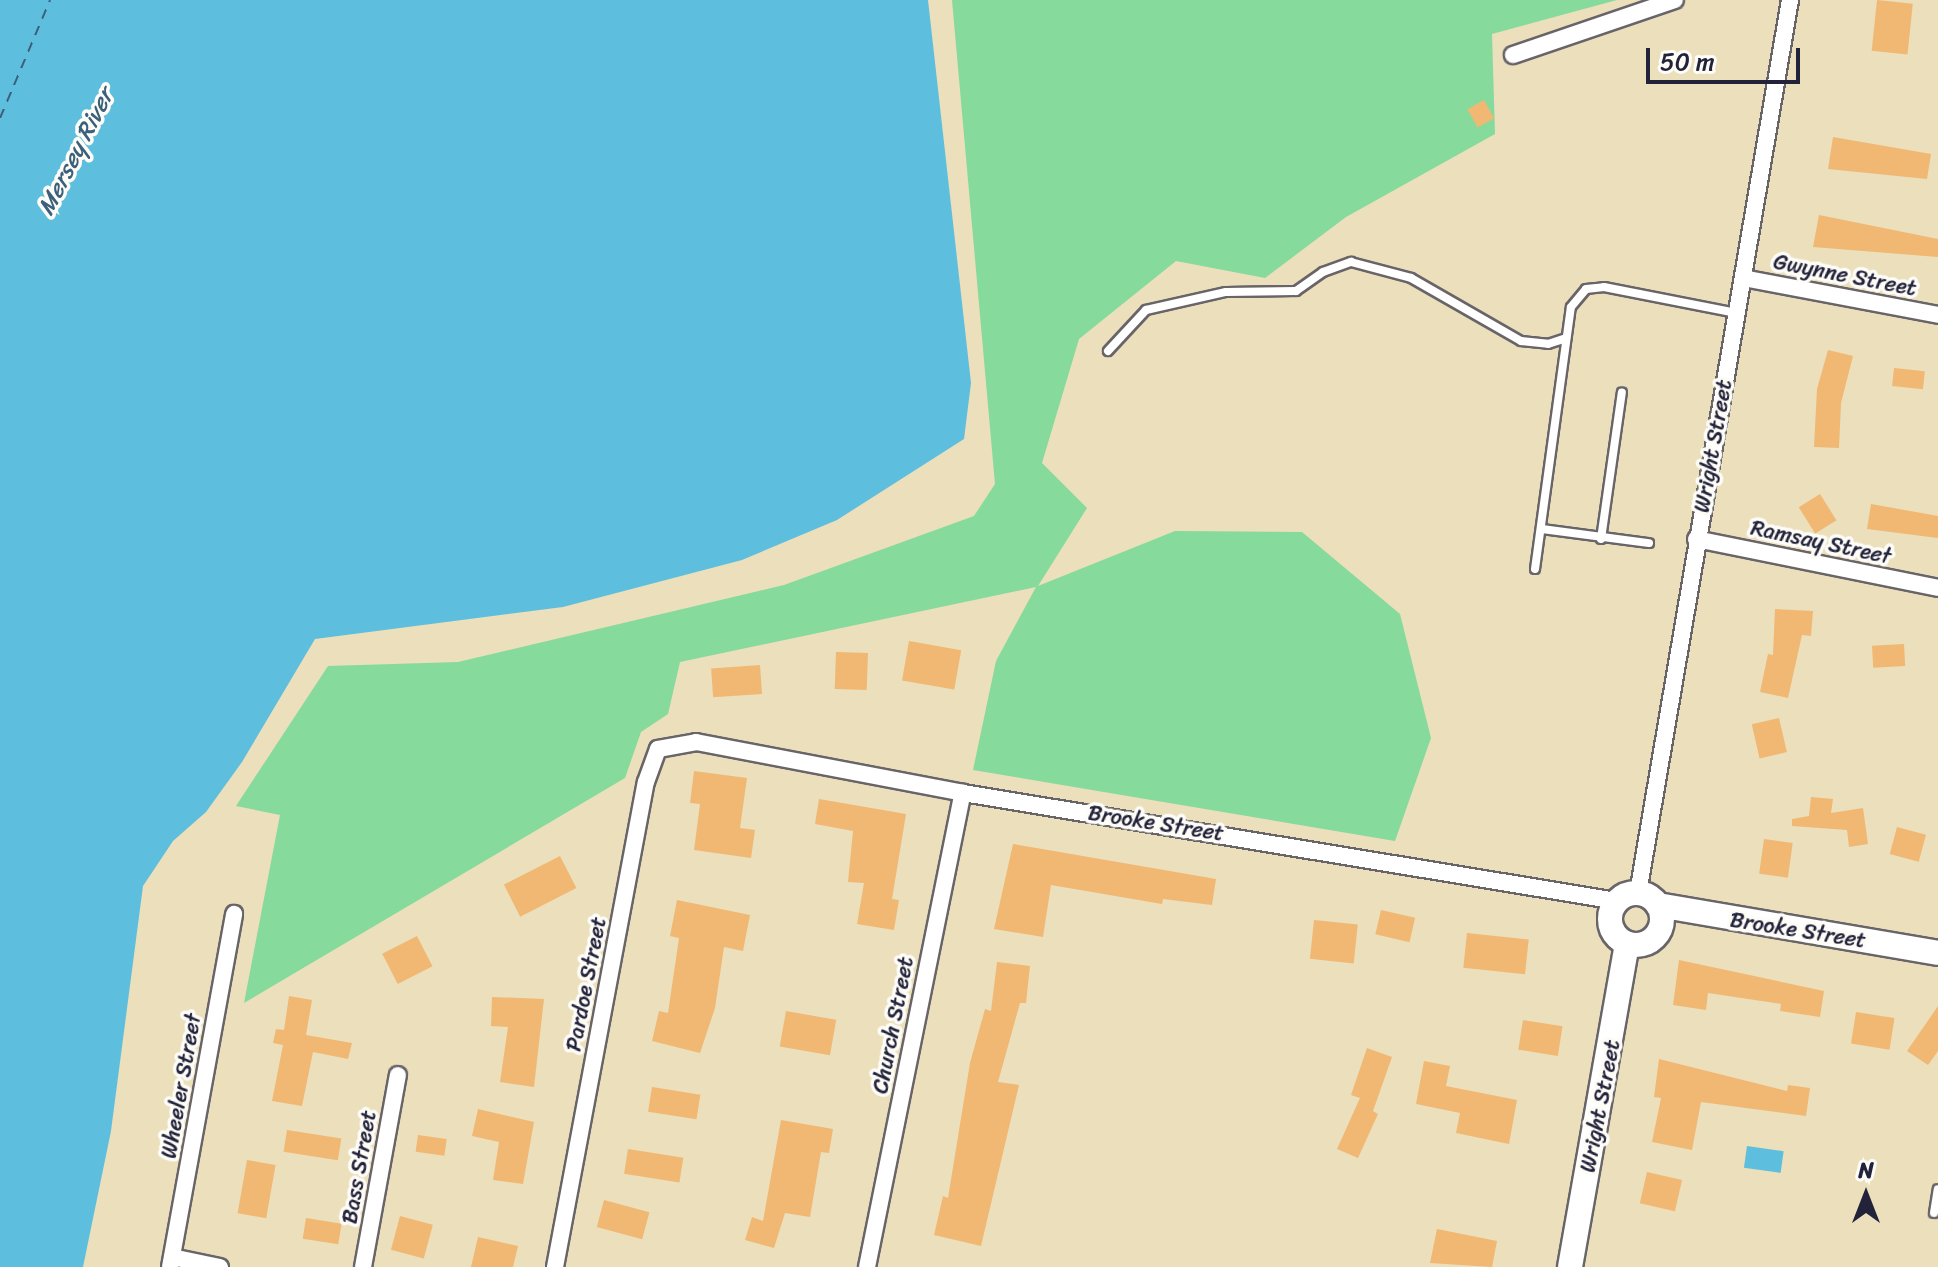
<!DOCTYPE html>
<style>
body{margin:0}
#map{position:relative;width:1938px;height:1267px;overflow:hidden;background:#ebdfbc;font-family:Sriracha,sans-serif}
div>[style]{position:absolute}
.green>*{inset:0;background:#85da9c}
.water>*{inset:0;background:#5ebedd;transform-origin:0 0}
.ferry>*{height:2px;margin-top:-1px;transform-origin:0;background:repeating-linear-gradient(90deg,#3a607c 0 10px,transparent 0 18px)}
.building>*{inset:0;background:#f0b873;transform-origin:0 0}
.roads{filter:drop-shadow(2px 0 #686468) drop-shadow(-2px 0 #686468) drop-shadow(0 2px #686468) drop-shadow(0 -2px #686468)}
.lane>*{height:8px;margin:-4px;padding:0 4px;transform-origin:4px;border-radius:4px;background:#fff}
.street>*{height:16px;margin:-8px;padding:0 8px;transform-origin:8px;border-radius:8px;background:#fff}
.secondary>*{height:24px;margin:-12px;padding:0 12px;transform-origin:12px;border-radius:12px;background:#fff}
.secondary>.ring{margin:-12px;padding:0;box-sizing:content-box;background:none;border:24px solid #fff;border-radius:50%}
span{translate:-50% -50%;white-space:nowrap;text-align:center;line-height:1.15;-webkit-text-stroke:7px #fdfcf7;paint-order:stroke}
.street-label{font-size:22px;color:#22223b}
.water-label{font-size:24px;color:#3a607c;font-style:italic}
.north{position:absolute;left:1826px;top:1155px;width:80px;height:80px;-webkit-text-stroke:6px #fdfcf7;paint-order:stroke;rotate:0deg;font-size:22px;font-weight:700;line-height:32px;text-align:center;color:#22223b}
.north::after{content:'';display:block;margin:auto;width:28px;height:36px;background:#22223b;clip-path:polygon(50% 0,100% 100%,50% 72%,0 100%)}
.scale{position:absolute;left:1646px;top:48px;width:154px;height:36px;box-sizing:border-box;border:4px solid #22223b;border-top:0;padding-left:10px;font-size:24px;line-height:28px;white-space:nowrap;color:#22223b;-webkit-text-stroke:6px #fdfcf7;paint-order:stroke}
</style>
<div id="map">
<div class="green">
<i style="clip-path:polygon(952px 0,1617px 0,1492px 34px,1495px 134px,1346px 217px,1265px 278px,1176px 261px,1079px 339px,1042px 463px,1087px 508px,1038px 586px,1175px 531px,1302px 532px,1400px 614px,1431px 738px,1395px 841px,973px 770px,996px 661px,1036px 587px,680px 662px,668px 714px,641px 732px,625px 778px,244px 1003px,280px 815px,236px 806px,328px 666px,458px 662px,784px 585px,974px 516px,995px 484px)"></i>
</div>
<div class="water">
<i style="clip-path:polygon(0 0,928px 0,971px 383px,964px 439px,837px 520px,742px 560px,563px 607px,315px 639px,242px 762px,206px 812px,173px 841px,143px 886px,111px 1131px,83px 1267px,0 1267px)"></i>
<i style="left:1747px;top:1146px;width:37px;height:22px;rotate:8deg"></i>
</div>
<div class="ferry">
<i style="left:0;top:118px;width:128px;rotate:-67deg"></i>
</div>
<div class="building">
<i style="left:1877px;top:0;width:36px;height:51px;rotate:6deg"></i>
<i style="left:1484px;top:100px;width:21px;height:19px;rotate:61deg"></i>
<i style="clip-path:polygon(1833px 137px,1931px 154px,1927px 179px,1828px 169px)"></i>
<i style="clip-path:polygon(1819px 215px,1938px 239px,1938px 257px,1813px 247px)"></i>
<i style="clip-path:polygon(1828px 350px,1853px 356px,1841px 403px,1839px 448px,1814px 447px,1817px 389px)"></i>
<i style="left:1894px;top:368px;width:31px;height:18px;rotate:6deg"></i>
<i style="left:1820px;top:494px;width:31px;height:25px;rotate:58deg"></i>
<i style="clip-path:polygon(1871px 504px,1938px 516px,1938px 538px,1867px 529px)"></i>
<i style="clip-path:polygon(1775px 609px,1813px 611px,1811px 636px,1802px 635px,1788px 698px,1760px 692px,1768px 654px,1773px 655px)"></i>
<i style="left:909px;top:641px;width:53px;height:40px;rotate:10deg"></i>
<i style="left:1904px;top:644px;width:22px;height:32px;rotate:87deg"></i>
<i style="left:836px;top:652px;width:32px;height:37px;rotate:2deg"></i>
<i style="left:760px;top:665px;width:29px;height:49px;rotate:86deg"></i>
<i style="left:1779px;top:718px;width:35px;height:28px;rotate:77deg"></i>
<i style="clip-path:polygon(694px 771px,747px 778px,740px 828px,755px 830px,751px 858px,694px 850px,700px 804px,690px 803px)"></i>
<i style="clip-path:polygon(1811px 797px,1833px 799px,1831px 813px,1863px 808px,1868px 844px,1849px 847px,1847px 830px,1792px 826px,1792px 819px,1809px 816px)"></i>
<i style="clip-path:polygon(819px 799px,906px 814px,892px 899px,899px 900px,894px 930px,857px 924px,864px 883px,848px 882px,853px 831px,815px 824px)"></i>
<i style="left:1897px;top:827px;width:30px;height:28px;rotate:15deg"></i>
<i style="left:1764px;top:839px;width:29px;height:35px;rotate:8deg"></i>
<i style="clip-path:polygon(1013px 844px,1216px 879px,1212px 905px,1163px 899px,1162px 904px,1051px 885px,1043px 937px,994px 929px)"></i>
<i style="left:560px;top:856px;width:36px;height:63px;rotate:63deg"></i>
<i style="clip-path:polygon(677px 900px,750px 915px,743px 951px,724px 947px,715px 1008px,700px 1053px,652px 1041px,659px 1011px,668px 1013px,679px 938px,670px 936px)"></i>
<i style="left:1381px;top:910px;width:35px;height:25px;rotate:13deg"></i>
<i style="left:1314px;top:920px;width:44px;height:39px;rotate:6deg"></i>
<i style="left:1467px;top:933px;width:62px;height:35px;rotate:6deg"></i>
<i style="left:417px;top:936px;width:34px;height:39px;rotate:63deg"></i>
<i style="clip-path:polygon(1679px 960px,1824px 991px,1820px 1017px,1780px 1011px,1781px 1004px,1708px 993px,1706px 1010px,1673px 1005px)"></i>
<i style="clip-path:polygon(997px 962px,1030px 966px,1026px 1003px,1020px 1003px,998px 1082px,1019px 1085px,981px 1246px,934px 1235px,943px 1196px,948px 1198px,970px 1063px,985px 1009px,991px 1011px)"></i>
<i style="clip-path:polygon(289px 996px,312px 1000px,306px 1035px,352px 1043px,348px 1059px,313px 1052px,302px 1106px,272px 1101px,283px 1045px,273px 1043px,276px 1029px,284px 1030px)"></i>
<i style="clip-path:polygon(492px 997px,544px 999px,534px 1087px,500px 1082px,508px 1027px,491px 1026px)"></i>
<i style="clip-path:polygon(1938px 1006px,1938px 1051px,1928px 1065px,1907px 1051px)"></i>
<i style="left:786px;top:1011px;width:51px;height:36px;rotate:10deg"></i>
<i style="left:1856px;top:1012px;width:39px;height:32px;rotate:9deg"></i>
<i style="left:1523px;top:1020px;width:40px;height:30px;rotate:9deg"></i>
<i style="clip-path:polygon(1367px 1048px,1392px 1057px,1373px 1111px,1378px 1114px,1358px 1158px,1337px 1149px,1360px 1098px,1351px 1095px)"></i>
<i style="clip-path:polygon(1659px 1059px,1787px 1091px,1788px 1085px,1810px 1088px,1806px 1116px,1701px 1102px,1692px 1150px,1652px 1142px,1661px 1098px,1654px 1097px)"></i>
<i style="clip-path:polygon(1424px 1061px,1450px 1066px,1446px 1086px,1517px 1100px,1509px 1144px,1456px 1133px,1460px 1113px,1416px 1104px)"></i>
<i style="left:652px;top:1087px;width:49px;height:25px;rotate:9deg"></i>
<i style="clip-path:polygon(478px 1109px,534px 1122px,523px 1184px,493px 1180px,499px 1142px,472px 1136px)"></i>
<i style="clip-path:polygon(781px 1120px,833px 1129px,829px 1153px,821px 1152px,810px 1217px,785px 1213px,774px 1248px,745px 1240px,752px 1217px,763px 1221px)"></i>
<i style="left:287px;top:1130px;width:55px;height:22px;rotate:9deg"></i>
<i style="left:418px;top:1135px;width:29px;height:17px;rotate:8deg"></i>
<i style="left:628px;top:1149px;width:56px;height:25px;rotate:9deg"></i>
<i style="left:247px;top:1160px;width:29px;height:54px;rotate:10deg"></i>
<i style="left:1647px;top:1172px;width:36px;height:32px;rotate:13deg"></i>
<i style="left:604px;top:1200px;width:47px;height:28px;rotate:15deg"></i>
<i style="left:400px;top:1216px;width:34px;height:35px;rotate:15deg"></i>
<i style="left:306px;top:1218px;width:36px;height:21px;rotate:9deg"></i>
<i style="clip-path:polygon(1437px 1229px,1497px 1241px,1492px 1267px,1430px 1263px)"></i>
<i style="clip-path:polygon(478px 1237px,518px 1246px,513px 1267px,471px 1267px)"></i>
</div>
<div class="roads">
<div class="lane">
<i style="left:1108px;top:351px;width:56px;rotate:-47.2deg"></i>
<i style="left:1146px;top:310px;width:82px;rotate:-12.7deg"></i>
<i style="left:1226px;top:292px;width:70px;rotate:-0.8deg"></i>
<i style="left:1296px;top:291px;width:33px;rotate:-35deg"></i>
<i style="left:1323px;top:272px;width:30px;rotate:-20deg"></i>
<i style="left:1351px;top:262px;width:62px;rotate:14.9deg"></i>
<i style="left:1411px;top:278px;width:127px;rotate:29.8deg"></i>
<i style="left:1521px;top:341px;width:27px;rotate:6deg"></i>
<i style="left:1548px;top:344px;width:19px;rotate:-18deg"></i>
<i style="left:1542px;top:529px;width:108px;rotate:7.5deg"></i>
<i style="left:1601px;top:539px;width:148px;rotate:-81.9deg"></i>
<i style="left:1535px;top:569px;width:264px;rotate:-82.2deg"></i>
<i style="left:1571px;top:307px;width:23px;rotate:-50deg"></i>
<i style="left:1586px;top:289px;width:18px;rotate:-6deg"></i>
<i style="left:1604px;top:287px;width:135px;rotate:11.1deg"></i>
<i style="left:1934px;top:1213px;width:24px;rotate:-81deg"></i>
</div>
<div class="street">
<i style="left:1513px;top:55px;width:171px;rotate:-18.8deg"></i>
<i style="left:1743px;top:278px;width:198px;rotate:10.7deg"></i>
<i style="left:1696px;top:539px;width:247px;rotate:11.4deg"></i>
<i style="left:1638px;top:893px;width:906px;rotate:-80.34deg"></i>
<i style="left:172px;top:1257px;width:49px;rotate:11.8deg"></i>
<i style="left:170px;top:1267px;width:359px;rotate:-79.7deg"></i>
<i style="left:363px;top:1267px;width:195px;rotate:-79.7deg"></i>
<i style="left:555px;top:1267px;width:493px;rotate:-79.4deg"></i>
<i style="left:646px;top:782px;width:35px;rotate:-70deg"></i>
<i style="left:658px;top:749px;width:39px;rotate:-10deg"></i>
<i style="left:696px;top:742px;width:272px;rotate:10.8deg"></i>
<i style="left:963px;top:793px;width:663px;rotate:9.38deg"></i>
<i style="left:867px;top:1267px;width:484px;rotate:-78.6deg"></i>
</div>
<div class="secondary">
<i class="ring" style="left:1610px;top:893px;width:28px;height:28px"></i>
<i style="left:1658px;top:905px;width:284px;rotate:9.7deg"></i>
<i style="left:1570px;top:1267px;width:328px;rotate:-80deg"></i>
</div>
</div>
<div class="street-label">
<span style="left:1845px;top:275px;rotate:11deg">Gwynne Street</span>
<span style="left:1713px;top:446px;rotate:-80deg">Wright Street</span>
<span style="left:1821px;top:542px;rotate:12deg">Ramsay Street</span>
<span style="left:1156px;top:823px;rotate:9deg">Brooke Street</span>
<span style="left:1798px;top:930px;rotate:9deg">Brooke Street</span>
<span style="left:586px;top:984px;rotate:-79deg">Pardoe Street</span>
<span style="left:893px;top:1025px;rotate:-79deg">Church Street</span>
<span style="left:181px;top:1086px;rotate:-80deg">Wheeler Street</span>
<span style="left:1600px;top:1106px;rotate:-79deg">Wright Street</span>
<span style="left:359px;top:1167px;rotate:-80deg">Bass Street</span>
</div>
<div class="water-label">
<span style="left:76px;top:152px;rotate:-63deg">Mersey River</span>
</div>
<div class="north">N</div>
<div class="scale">50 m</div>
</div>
